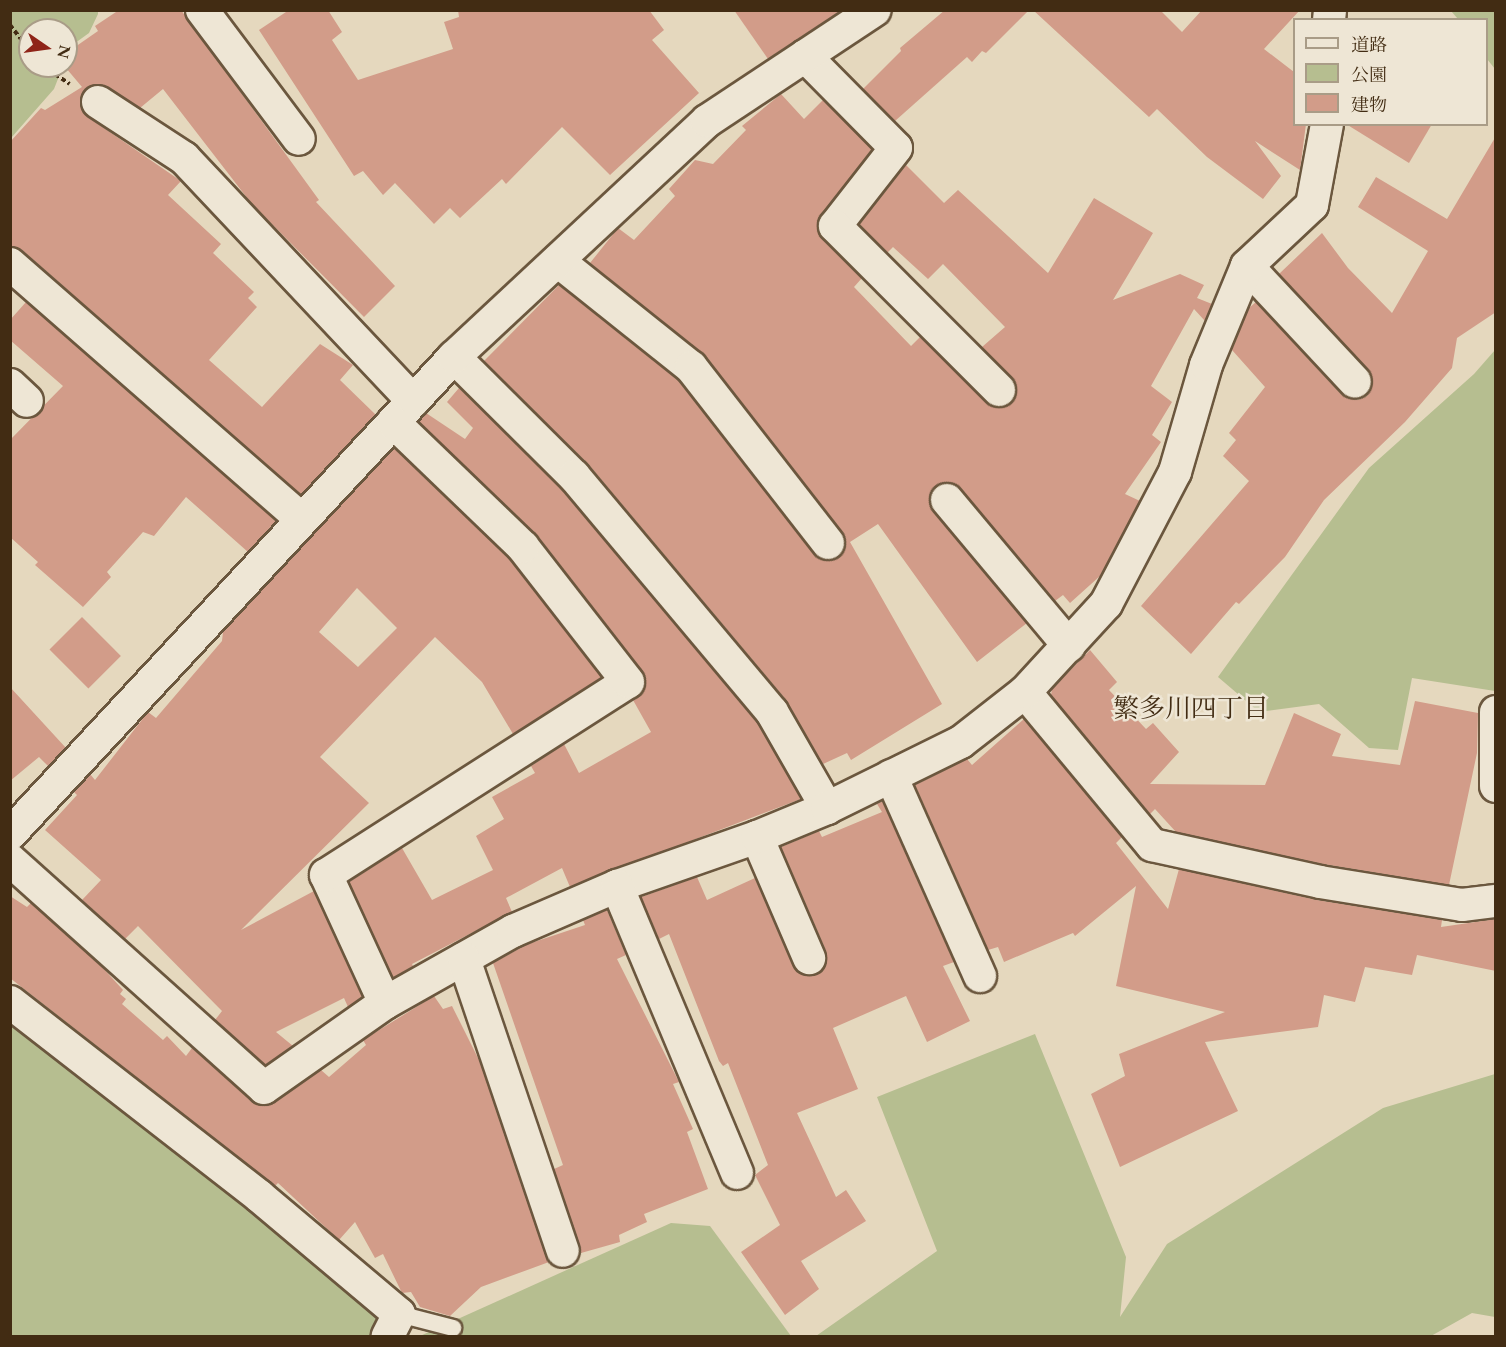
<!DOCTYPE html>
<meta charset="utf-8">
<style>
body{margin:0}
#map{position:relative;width:1506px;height:1347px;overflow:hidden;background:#e5d8be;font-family:"EB Garamond","Noto Serif JP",serif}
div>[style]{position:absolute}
.green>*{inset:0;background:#b6be90}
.building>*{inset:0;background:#d29c89;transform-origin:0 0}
.path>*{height:4px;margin-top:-2px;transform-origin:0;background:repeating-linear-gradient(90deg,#422c13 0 4.5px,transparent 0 7.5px)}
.roads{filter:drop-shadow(2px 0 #6b573e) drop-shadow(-2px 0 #6b573e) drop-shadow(0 2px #6b573e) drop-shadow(0 -2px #6b573e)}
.service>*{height:16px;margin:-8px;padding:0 8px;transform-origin:8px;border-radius:8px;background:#eee6d5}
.minor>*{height:32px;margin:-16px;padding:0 16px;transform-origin:16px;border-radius:16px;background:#eee6d5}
span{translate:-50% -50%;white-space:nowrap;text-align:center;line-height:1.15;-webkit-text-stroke:5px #eee6d5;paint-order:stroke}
.neighbourhood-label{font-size:26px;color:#422c13}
.frame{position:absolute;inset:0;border:12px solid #422c13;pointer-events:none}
.legend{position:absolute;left:1293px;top:18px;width:195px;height:108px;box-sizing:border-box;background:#eee6d5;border:2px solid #a99c87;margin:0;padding:8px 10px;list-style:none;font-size:18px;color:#422c13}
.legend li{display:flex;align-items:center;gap:12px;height:30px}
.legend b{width:30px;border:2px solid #a99c87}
.north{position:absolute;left:18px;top:18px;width:60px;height:60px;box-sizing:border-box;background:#eee6d5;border:2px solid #a99c87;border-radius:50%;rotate:103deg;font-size:16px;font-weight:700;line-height:24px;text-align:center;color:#422c13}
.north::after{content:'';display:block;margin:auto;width:21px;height:27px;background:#8f2418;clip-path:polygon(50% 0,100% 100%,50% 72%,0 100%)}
</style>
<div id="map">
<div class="green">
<i style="clip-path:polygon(11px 10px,98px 10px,98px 14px,89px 33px,71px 46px,66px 60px,66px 30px,30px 30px,30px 66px,63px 66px,54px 89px,11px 138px)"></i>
<i style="clip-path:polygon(1451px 11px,1495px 11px,1495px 69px,1487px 59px,1486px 20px,1458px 19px)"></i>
<i style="clip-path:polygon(1495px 350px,1495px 691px,1412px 678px,1398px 750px,1369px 748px,1319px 704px,1259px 712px,1218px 677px,1369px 468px,1474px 374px)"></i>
<i style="clip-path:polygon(11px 1017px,408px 1336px,11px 1336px)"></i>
<i style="clip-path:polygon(1035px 1034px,1126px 1257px,1120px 1317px,1167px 1244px,1383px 1108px,1495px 1074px,1495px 1317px,1472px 1313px,1431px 1336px,816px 1336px,937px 1251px,877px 1097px)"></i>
<i style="clip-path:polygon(671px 1223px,710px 1226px,791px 1336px,420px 1336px)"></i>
</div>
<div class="building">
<i style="clip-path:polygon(119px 10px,181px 10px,319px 200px,316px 202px,395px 286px,364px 317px,251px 203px,163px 89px,140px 108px,100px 84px,83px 93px,82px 110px,88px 117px,181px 181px,168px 195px,221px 244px,213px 253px,254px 292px,248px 298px,257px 307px,209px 360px,262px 407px,320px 344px,353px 365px,340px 380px,376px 415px,301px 495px,22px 250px,10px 246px,10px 142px,41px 108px,45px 110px,82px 87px,66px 68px,75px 47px,98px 31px,95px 26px)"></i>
<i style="clip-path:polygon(289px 10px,328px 10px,342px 32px,332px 40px,358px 80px,453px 49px,444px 22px,459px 17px,458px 10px,649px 10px,664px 30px,652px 40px,699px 93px,610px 175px,562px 127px,506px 184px,502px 179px,460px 218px,450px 208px,434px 224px,395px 183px,383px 195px,363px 171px,354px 176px,259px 30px)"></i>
<i style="clip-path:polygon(734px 10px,842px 10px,768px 59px)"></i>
<i style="clip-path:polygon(945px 10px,1029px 10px,986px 53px,982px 51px,972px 62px,967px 57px,895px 121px,863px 89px,901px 51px,900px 48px)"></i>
<i style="clip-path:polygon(1033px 10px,1160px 10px,1182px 32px,1202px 10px,1300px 10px,1264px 49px,1294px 72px,1294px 124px,1306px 124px,1300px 170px,1255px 141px,1281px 176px,1263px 199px,1207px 157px,1157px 109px,1149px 117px)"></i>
<i style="clip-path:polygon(781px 94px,804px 119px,823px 100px,872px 149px,817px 223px,822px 239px,862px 278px,854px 287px,911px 346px,920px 337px,994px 407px,1011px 403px,1016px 386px,982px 347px,1005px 327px,943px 264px,928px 279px,893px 247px,887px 253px,859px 225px,906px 165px,944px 203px,958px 190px,1048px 273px,1094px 198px,1153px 233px,1113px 300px,1180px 274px,1204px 285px,1197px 298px,1212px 304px,1205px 321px,1194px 309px,1151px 386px,1172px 402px,1152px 435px,1161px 442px,1125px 494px,1140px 501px,1100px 576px,1070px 603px,1063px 595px,1055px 601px,953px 483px,935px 487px,930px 494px,933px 511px,1027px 623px,977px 662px,878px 524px,850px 542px,942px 704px,851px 760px,847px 753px,823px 764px,786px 700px,588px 464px,484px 361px,559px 285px,678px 380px,814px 554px,830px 561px,839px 557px,846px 541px,842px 532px,705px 356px,590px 263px,618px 228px,634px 240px,675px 196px,669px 189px,695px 160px,713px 164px,746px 130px,742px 126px)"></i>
<i style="clip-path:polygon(1346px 124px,1432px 124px,1409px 163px)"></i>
<i style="clip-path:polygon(1496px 136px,1496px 312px,1457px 338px,1452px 368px,1405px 422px,1324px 500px,1285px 557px,1239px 604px,1236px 602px,1191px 654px,1141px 606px,1249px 481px,1223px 456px,1236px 440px,1229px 433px,1265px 387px,1232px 350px,1249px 308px,1256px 302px,1342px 395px,1358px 400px,1367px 396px,1372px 387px,1368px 370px,1279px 274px,1322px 233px,1348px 268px,1392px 313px,1428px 251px,1358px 207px,1376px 177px,1447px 219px)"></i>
<i style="clip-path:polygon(26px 302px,276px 521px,248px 552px,186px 497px,154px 536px,143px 532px,107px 572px,111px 577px,83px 607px,35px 565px,38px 562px,10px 537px,10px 440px,63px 386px,10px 340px,10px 320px)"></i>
<i style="clip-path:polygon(459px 388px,561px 488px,757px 722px,801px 799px,570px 887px,562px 868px,506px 898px,512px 912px,412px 964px,413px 966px,393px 978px,349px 882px,402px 848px,432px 900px,493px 870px,476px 836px,504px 819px,492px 797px,535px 773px,531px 766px,564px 744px,579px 773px,651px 732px,633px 700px,644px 689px,642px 671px,536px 534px,418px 422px,426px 413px,465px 439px,473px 428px,447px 402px)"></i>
<i style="clip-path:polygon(evenodd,394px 448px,510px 559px,602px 677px,513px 734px,482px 682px,435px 637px,320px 757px,369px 803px,241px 930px,314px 891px,362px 997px,348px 1007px,344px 998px,276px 1032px,293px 1046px,265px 1065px,215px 1020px,222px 1011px,138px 926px,125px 939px,82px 900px,101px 880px,45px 830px,77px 795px,74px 792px,90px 774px,95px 780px,148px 712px,156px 718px,222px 641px,223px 632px,394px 448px,357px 588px,397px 628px,358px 667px,319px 632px,357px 588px)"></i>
<i style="left:82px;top:617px;width:55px;height:46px;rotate:45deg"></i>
<i style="clip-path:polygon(1090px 650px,1117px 682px,1109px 690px,1146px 729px,1153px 723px,1179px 752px,1150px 784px,1265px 785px,1294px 713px,1341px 734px,1332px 756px,1400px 765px,1415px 701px,1478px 713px,1477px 753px,1449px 885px,1323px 864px,1176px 832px,1155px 809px,1150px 814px,1051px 695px,1052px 689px)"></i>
<i style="clip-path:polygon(10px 687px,66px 748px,48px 766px,39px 757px,10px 781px)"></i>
<i style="clip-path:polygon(1024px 719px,1122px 837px,1116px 843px,1168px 909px,1179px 869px,1317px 900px,1442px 920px,1441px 927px,1496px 919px,1496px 971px,1417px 955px,1412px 975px,1365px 967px,1355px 1002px,1324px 995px,1318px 1027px,1205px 1042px,1238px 1111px,1120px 1167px,1091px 1094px,1125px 1076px,1119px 1054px,1225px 1012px,1116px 986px,1136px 886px,1075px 936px,1073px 933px,1004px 962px,998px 947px,988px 950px,915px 785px,967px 759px,972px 765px)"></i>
<i style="clip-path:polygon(883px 801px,954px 962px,943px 966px,970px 1021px,927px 1042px,906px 996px,833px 1028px,858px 1089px,797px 1113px,836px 1197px,846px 1190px,866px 1221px,801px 1261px,819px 1289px,785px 1315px,741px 1252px,780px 1225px,755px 1175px,768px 1165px,728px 1063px,723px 1066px,719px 1061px,669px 934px,659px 939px,641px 897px,697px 877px,707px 900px,755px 878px,793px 966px,806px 976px,816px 975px,824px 968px,826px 951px,781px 847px,819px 831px,822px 837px,882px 812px,877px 804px)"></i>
<i style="clip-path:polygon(10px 896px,27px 907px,31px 903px,103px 968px,123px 990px,120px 994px,126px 999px,122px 1004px,163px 1040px,167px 1036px,186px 1056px,192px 1048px,259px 1105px,274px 1103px,321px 1070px,329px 1077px,366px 1045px,363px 1040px,434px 996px,443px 1009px,452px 1006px,481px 1064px,549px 1262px,481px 1287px,450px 1316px,420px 1307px,411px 1292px,402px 1293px,383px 1254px,375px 1258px,355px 1222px,339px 1240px,278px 1183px,275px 1186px,10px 978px)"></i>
<i style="clip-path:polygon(607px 910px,626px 955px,617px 959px,679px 1082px,673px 1084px,693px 1129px,687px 1132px,708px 1189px,644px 1214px,647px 1222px,619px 1235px,620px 1242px,581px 1253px,554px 1169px,563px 1165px,493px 963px,528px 944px,585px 925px,583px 920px)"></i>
</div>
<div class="path">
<i style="left:10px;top:25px;width:33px;rotate:52deg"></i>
<i style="left:43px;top:66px;width:32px;rotate:34deg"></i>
</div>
<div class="roads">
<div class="service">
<i style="left:399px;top:1314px;width:56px;rotate:14.5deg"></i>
</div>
<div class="minor">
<i style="left:202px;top:10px;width:161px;rotate:53.1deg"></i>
<i style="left:1329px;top:20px;width:10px;rotate:-84deg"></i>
<i style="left:805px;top:56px;width:129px;rotate:45.3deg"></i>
<i style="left:896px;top:148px;width:99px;rotate:128deg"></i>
<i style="left:835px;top:226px;width:232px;rotate:45deg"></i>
<i style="left:98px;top:102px;width:103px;rotate:33.1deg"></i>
<i style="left:184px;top:158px;width:334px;rotate:46.7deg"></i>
<i style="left:558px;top:261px;width:170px;rotate:38.6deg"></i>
<i style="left:691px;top:367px;width:223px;rotate:52.1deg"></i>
<i style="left:10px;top:264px;width:388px;rotate:41.2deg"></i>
<i style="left:1247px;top:266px;width:158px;rotate:47deg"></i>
<i style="left:454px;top:357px;width:169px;rotate:44.8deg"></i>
<i style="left:574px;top:476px;width:308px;rotate:50deg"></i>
<i style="left:772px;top:712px;width:111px;rotate:60.2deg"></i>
<i style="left:10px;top:385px;width:23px;rotate:43deg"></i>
<i style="left:947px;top:500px;width:190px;rotate:50.1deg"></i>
<i style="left:1025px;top:692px;width:199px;rotate:50.3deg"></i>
<i style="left:1152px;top:845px;width:172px;rotate:12.4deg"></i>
<i style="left:1320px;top:882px;width:144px;rotate:9.2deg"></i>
<i style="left:1462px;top:905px;width:34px;rotate:-7deg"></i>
<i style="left:1496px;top:712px;width:74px;rotate:90deg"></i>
<i style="left:891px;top:776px;width:219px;rotate:66deg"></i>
<i style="left:10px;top:834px;width:652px;rotate:-47.05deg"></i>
<i style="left:454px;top:357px;width:346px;rotate:-43deg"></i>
<i style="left:707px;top:121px;width:201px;rotate:-33.5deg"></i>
<i style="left:757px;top:837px;width:132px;rotate:66.7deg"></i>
<i style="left:10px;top:860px;width:341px;rotate:41.9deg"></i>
<i style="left:264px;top:1088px;width:148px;rotate:-35.1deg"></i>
<i style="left:385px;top:1003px;width:147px;rotate:-29.4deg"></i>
<i style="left:513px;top:931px;width:113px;rotate:-23.4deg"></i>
<i style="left:617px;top:886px;width:148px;rotate:-19.3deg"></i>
<i style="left:757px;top:837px;width:76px;rotate:-22.5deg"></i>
<i style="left:827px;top:808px;width:149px;rotate:-26.2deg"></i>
<i style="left:961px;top:742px;width:81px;rotate:-38deg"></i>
<i style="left:1025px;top:692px;width:120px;rotate:-47.4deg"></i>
<i style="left:1106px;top:604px;width:149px;rotate:-62.4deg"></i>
<i style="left:1175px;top:472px;width:111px;rotate:-73.8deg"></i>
<i style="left:1206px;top:365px;width:107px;rotate:-67.5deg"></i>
<i style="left:1247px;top:266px;width:89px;rotate:-43.2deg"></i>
<i style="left:1312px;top:205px;width:82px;rotate:-79.5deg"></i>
<i style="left:617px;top:886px;width:311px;rotate:67.3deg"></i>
<i style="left:464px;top:959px;width:308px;rotate:71.3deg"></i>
<i style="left:10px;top:1002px;width:316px;rotate:37.9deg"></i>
<i style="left:259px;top:1196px;width:183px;rotate:40.1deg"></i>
<i style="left:399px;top:1314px;width:25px;rotate:117deg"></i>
<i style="left:385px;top:1003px;width:141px;rotate:-114.7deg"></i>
<i style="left:326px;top:875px;width:358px;rotate:-32.6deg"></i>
<i style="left:628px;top:682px;width:171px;rotate:-127.9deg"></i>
<i style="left:523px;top:547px;width:180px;rotate:-136.1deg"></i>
</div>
</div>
<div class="neighbourhood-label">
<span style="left:1191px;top:709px">繁多川四丁目</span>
</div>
<div class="frame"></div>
<ul class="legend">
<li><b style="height:8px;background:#eee6d5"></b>道路</li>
<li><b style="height:16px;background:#b6be90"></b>公園</li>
<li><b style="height:16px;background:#d29c89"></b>建物</li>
</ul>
<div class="north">N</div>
</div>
